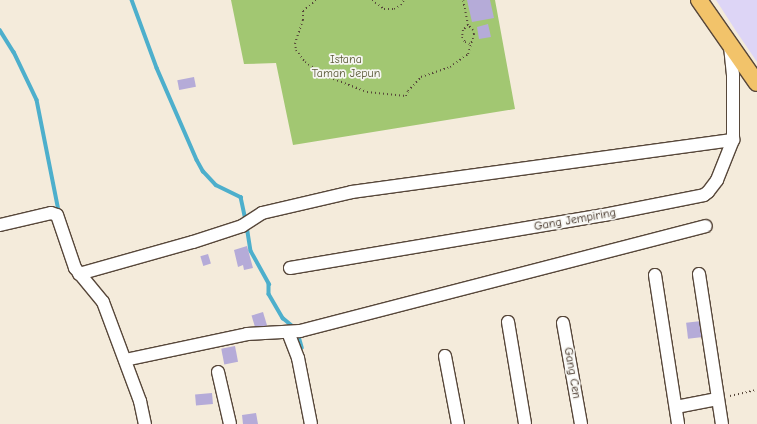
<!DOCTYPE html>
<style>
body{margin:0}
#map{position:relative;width:757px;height:424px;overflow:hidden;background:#f4ebdb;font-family:"Comic Neue",sans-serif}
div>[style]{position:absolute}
.built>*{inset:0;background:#ddd5f6}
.green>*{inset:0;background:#a2c772}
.stream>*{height:3.5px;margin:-1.75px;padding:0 1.75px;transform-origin:1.75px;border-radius:1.75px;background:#4dafcc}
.building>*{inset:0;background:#b5abd8;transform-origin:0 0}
.path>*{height:2px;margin-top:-1px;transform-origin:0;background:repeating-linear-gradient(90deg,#57473a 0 1px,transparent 0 4px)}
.roads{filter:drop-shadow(1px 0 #57473a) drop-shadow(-1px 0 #57473a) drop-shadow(0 1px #57473a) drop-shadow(0 -1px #57473a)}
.minor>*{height:12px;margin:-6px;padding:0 6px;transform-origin:6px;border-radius:6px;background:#fff}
.major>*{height:16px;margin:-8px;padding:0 8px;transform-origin:8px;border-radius:8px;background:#f2c36a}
span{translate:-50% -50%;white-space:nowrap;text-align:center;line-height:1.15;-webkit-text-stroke:3.5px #f6f6f2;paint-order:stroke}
.park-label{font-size:12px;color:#5a5937}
.street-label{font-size:12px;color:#3b2a1e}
</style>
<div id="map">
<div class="built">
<i style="clip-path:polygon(716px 0,757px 0,757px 62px,736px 31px)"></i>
</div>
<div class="green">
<i style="clip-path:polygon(231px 0,495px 0,515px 109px,293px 145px,276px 63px,244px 64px)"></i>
</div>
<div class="stream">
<i style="left:132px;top:0;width:72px;rotate:69.8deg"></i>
<i style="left:157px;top:68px;width:100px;rotate:66.5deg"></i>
<i style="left:197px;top:160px;width:13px;rotate:61deg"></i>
<i style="left:203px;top:171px;width:19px;rotate:47deg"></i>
<i style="left:216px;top:185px;width:28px;rotate:26deg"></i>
<i style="left:241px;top:197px;width:24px;rotate:78deg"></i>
<i style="left:0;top:30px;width:26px;rotate:58deg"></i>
<i style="left:14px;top:52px;width:53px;rotate:64.4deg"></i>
<i style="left:37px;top:100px;width:113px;rotate:78.8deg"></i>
<i style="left:247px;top:226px;width:25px;rotate:81deg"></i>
<i style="left:251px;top:251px;width:38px;rotate:61deg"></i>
<i style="left:269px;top:284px;width:10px;rotate:90deg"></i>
<i style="left:269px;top:294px;width:28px;rotate:60deg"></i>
<i style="left:283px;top:318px;width:16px;rotate:40deg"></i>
<i style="left:298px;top:333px;width:15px;rotate:74deg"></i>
</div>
<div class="building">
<i style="clip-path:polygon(467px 0,490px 0,494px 18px,472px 22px)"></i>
<i style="clip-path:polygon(488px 24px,491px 37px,479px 39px,477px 27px)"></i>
<i style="left:194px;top:77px;width:10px;height:17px;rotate:79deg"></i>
<i style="clip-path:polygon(247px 246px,253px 268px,244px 270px,243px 265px,238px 267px,234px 250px)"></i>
<i style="left:208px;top:254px;width:10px;height:8px;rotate:73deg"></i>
<i style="left:263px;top:312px;width:14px;height:12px;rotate:73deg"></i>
<i style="left:701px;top:321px;width:16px;height:15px;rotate:83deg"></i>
<i style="left:235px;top:346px;width:16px;height:14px;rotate:79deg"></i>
<i style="left:212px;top:393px;width:11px;height:17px;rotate:85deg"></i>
<i style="clip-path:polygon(256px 413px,258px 424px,243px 424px,242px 415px)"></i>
</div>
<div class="path">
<i style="left:316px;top:0;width:17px;rotate:140deg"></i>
<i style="left:303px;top:11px;width:9px;rotate:90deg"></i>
<i style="left:303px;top:20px;width:24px;rotate:109deg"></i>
<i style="left:295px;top:43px;width:7px;rotate:82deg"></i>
<i style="left:296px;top:50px;width:15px;rotate:53deg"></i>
<i style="left:305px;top:62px;width:25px;rotate:34deg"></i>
<i style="left:326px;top:76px;width:44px;rotate:21.3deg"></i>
<i style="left:367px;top:92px;width:39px;rotate:6deg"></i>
<i style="left:406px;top:96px;width:5px;rotate:-68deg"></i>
<i style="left:408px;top:91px;width:19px;rotate:-47deg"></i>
<i style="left:421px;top:77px;width:31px;rotate:-19deg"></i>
<i style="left:450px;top:67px;width:22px;rotate:-36deg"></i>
<i style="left:468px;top:54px;width:21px;rotate:-73deg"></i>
<i style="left:474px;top:34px;width:4px;rotate:-104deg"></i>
<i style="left:473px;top:30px;width:7px;rotate:-135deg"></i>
<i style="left:468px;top:25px;width:25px;rotate:-101deg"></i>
<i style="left:372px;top:0;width:15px;rotate:37deg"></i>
<i style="left:384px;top:9px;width:10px"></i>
<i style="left:394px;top:9px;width:8px;rotate:-30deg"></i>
<i style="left:401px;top:5px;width:6px;rotate:-59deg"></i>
<i style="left:468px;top:25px;width:7px;rotate:135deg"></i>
<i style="left:463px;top:30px;width:7px;rotate:98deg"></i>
<i style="left:462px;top:37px;width:6px;rotate:59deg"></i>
<i style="left:465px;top:42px;width:5px;rotate:22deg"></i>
<i style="left:730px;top:396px;width:28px;rotate:-13deg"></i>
</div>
<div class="roads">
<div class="minor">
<i style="left:0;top:225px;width:52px;rotate:-13.2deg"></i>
<i style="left:51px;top:213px;width:6px;rotate:18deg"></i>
<i style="left:57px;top:215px;width:56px;rotate:71.2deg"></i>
<i style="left:75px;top:268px;width:44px;rotate:50.5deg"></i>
<i style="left:103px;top:302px;width:106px;rotate:69.5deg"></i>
<i style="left:140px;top:401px;width:24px;rotate:78deg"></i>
<i style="left:290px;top:268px;width:318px;rotate:-9.6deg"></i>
<i style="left:604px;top:215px;width:102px;rotate:-11.3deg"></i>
<i style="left:704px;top:195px;width:5px;rotate:-37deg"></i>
<i style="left:708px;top:192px;width:15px;rotate:-53deg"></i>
<i style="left:717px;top:180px;width:43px;rotate:-68.2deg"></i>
<i style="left:733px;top:140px;width:65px;rotate:-90deg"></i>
<i style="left:733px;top:75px;width:29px;rotate:-96deg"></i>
<i style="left:79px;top:274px;width:118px;rotate:-15.7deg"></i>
<i style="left:193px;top:242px;width:52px;rotate:-18.1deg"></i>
<i style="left:242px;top:226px;width:24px;rotate:-33deg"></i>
<i style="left:262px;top:213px;width:92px;rotate:-13.1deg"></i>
<i style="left:352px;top:192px;width:385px;rotate:-7.8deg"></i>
<i style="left:699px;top:274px;width:152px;rotate:81.3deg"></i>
<i style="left:655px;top:275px;width:151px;rotate:81.2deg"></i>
<i style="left:508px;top:322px;width:103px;rotate:80.5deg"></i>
<i style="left:563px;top:323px;width:103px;rotate:79.9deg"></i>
<i style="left:288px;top:332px;width:28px;rotate:69deg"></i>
<i style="left:298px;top:358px;width:67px;rotate:78.9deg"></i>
<i style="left:445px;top:356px;width:69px;rotate:79.2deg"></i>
<i style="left:125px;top:360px;width:125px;rotate:-12deg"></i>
<i style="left:247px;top:334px;width:53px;rotate:-3.2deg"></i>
<i style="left:300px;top:331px;width:419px;rotate:-14.5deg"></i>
<i style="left:218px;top:372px;width:53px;rotate:77deg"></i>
<i style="left:676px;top:407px;width:42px;rotate:-11deg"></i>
</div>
<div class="major">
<i style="left:699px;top:0;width:101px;rotate:55.1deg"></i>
</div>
</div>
<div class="park-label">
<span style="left:346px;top:67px">Istana<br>Taman Jepun</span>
</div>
<div class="street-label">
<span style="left:575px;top:220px;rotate:-10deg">Gang Jempiring</span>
<span style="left:572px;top:373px;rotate:80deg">Gang Cen</span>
</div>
</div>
